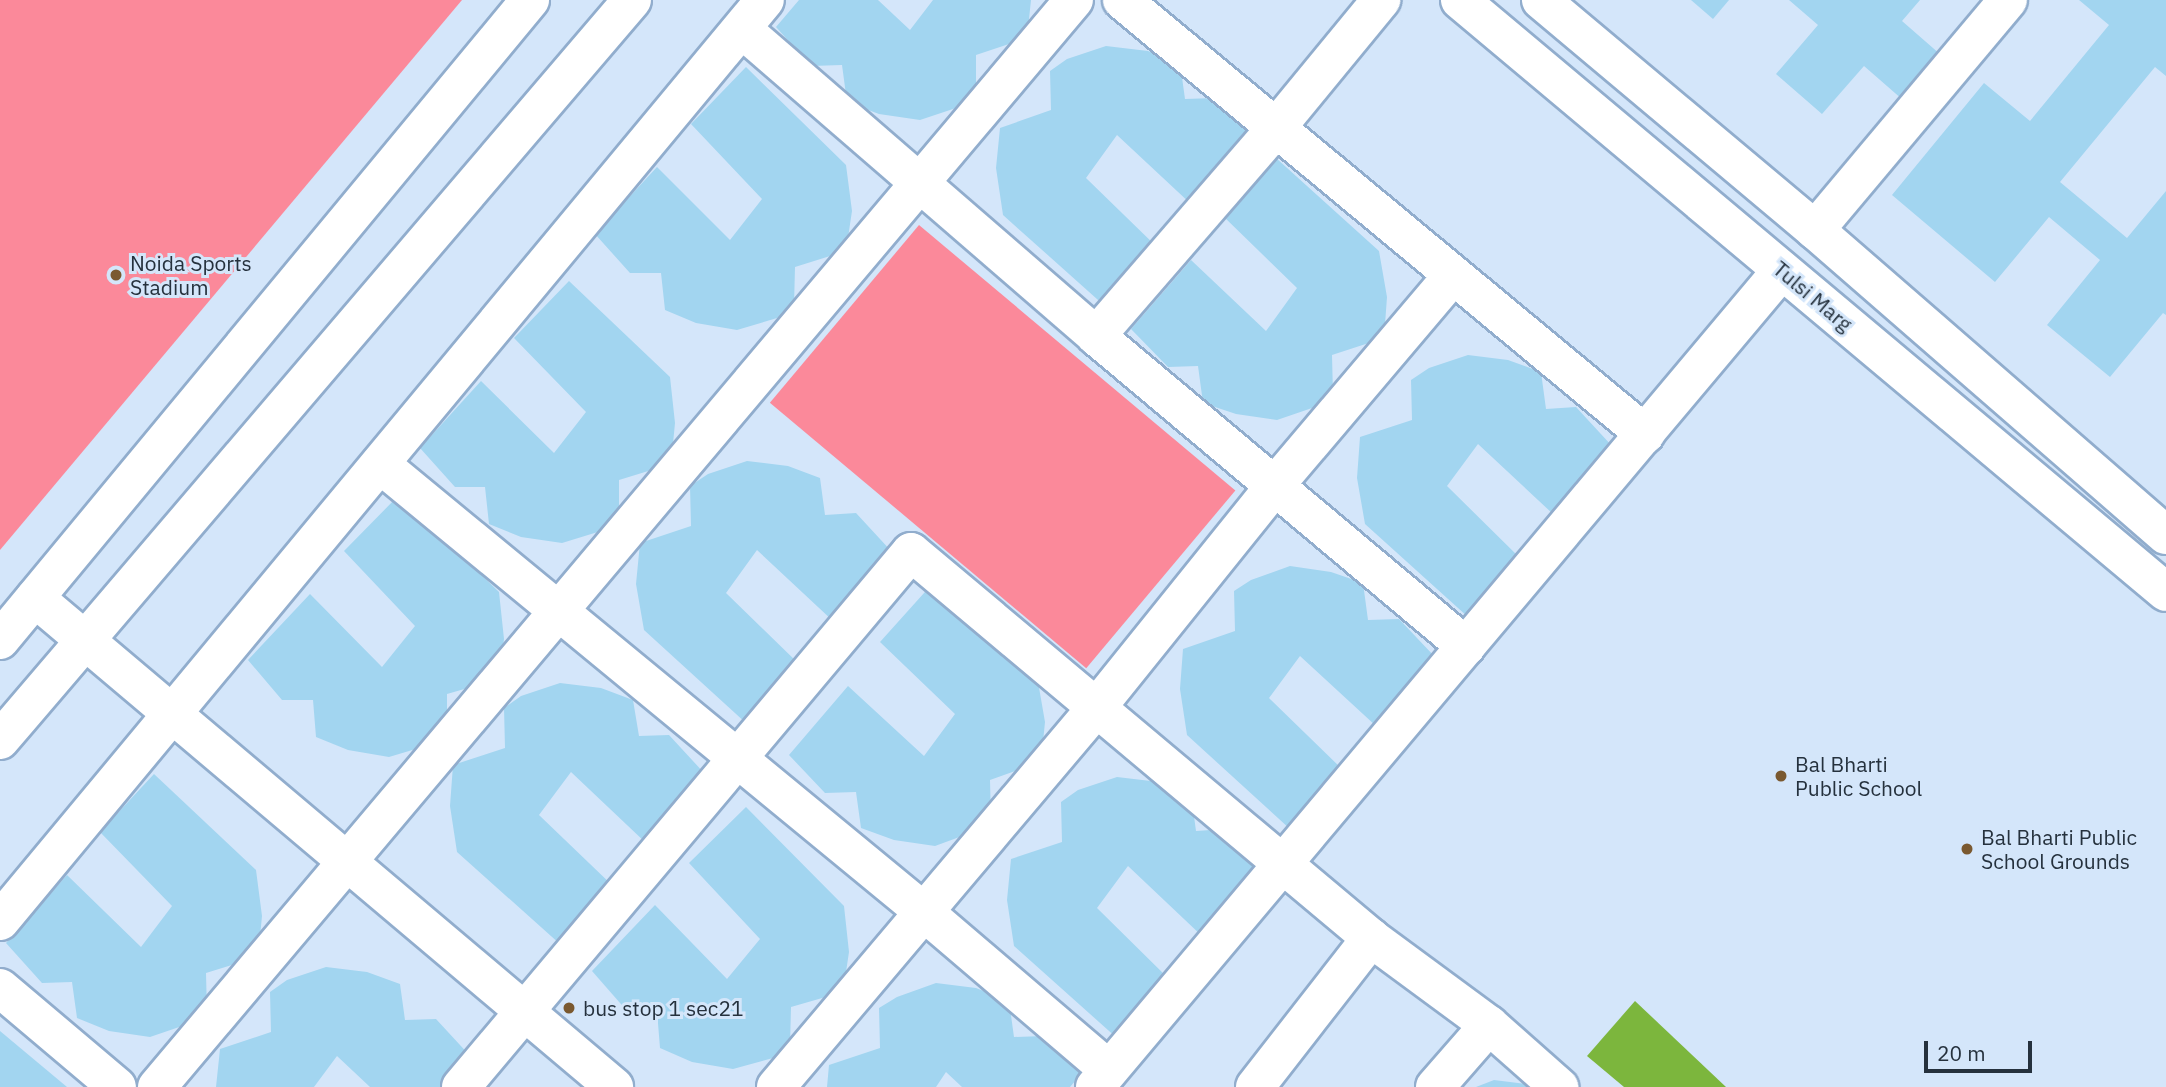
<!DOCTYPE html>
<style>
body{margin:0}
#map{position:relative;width:2166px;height:1087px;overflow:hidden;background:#d4e6fa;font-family:"IBM Plex Sans",sans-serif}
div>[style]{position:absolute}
.green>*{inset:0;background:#fb899a;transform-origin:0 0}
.water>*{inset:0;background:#7cb63d}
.building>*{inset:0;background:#a2d5f0}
.roads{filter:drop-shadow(2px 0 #91adcd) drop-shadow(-2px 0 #91adcd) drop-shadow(0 2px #91adcd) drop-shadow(0 -2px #91adcd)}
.street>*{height:38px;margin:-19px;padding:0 19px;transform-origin:19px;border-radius:19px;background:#fff}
.secondary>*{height:38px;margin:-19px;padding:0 19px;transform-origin:19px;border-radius:19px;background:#fff}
.dots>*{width:19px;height:19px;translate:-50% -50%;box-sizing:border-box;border:4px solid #d4e6fa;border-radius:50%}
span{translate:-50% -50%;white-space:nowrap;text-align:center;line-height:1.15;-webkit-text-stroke:6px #d4e6fa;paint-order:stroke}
.poi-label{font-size:21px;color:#25313d}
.left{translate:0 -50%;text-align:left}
.street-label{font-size:21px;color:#25313d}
.scale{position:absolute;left:1924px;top:1041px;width:108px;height:32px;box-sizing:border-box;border:4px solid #25313d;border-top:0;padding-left:9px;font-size:21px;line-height:24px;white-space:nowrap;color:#25313d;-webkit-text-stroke:5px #d4e6fa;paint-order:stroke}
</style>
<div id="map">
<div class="green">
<i style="clip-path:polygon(0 0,462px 0,0 550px)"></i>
<i style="left:919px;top:225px;width:413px;height:232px;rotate:40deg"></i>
</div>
<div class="water">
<i style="clip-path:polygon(1635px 1001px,1726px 1087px,1624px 1087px,1587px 1056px)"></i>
</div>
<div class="building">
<i style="clip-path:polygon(799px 0,878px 0,910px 30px,933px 0,1031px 0,1027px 38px,976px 55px,976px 95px,959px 107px,920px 120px,879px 114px,847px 102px,842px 65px,811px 66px,776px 27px)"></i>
<i style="clip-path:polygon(1691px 0,1729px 0,1713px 19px)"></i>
<i style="clip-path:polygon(1789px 0,1920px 0,1902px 21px,1941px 55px,1903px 100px,1864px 66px,1822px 114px,1776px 74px,1818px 25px)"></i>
<i style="clip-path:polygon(2079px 0,2166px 0,2166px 76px,2155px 67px,2060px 182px,2127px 238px,2166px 191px,2166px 315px,2163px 313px,2110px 377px,2047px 325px,2100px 260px,2049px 217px,1995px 282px,1892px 195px,1984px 83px,2030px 121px,2109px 25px)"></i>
<i style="clip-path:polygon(1106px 46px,1148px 51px,1180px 63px,1185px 99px,1215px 98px,1252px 136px,1192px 205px,1117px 135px,1086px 178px,1160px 250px,1107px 308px,1003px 215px,996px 168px,1000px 128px,1051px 110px,1050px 71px,1067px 59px)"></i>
<i style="clip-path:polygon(746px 67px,846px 165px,852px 211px,846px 251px,795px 267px,794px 306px,777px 318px,737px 330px,696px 323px,665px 310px,661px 273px,630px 273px,595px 234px,657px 167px,730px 240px,762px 199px,691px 124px)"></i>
<i style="clip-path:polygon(1276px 158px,1379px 251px,1387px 297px,1384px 338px,1332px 355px,1333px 395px,1315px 407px,1277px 420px,1236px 414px,1203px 403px,1198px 366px,1168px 367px,1131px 329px,1191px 260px,1266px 331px,1297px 288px,1223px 216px)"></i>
<i style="clip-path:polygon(569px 281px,670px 377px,675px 423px,671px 464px,619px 480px,619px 519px,601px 531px,562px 543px,521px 537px,489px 524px,485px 487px,455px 487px,420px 448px,481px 381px,554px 453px,586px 412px,514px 338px)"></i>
<i style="clip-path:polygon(1468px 355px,1508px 360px,1541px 372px,1546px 409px,1576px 407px,1612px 446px,1553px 514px,1478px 444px,1447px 486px,1521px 559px,1468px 617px,1365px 524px,1357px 478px,1360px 437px,1412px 420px,1411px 380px,1429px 368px)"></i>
<i style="clip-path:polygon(747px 461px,788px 466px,820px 478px,825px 515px,856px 513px,892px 552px,833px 621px,757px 550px,726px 593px,800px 665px,747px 724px,644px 630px,636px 584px,640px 543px,691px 526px,690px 486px,708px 474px)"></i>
<i style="clip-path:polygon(399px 495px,499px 592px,504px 639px,499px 679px,447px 694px,447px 734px,429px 745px,389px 757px,348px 750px,316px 737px,313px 700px,282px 700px,248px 660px,310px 594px,382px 667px,415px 626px,344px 551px)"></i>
<i style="clip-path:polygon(1290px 566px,1331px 572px,1363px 583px,1368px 620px,1399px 619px,1435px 657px,1376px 726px,1300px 656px,1269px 698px,1343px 770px,1290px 829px,1187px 735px,1180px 689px,1183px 649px,1235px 631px,1234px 591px,1251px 580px)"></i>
<i style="clip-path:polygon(933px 583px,1037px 676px,1045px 722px,1041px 762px,990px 780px,991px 820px,973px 832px,935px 846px,894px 840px,861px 828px,856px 792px,825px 793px,789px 755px,848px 686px,924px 756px,955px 714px,880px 642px)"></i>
<i style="clip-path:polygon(560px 683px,601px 688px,633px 700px,639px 736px,669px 735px,705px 774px,646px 843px,571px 772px,539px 815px,614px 887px,561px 945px,457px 852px,450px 806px,453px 765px,505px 748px,504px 708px,521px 696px)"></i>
<i style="clip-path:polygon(154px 774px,256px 870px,262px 916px,258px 957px,206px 973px,207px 1013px,188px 1024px,150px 1037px,109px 1031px,77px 1018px,72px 982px,42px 983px,6px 943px,67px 875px,141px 947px,172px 906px,100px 832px)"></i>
<i style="clip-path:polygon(1117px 777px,1159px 782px,1191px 794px,1196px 831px,1226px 829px,1263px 868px,1203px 937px,1128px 866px,1097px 908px,1171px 981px,1118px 1039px,1014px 946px,1007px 900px,1011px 859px,1062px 842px,1061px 802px,1078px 790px)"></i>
<i style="clip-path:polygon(746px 807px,844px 906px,849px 952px,843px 992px,791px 1007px,790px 1047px,773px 1058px,733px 1069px,692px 1062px,660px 1048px,657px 1011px,627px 1011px,592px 971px,655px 905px,727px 979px,760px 939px,689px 863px)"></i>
<i style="clip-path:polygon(326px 967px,367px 972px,400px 984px,405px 1020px,436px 1019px,472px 1058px,446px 1087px,370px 1087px,337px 1056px,314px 1087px,216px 1087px,220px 1049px,271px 1032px,270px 992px,287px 980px)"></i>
<i style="clip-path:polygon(936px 983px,976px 988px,1009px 1001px,1014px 1037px,1044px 1036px,1081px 1074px,1070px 1087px,962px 1087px,946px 1072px,936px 1087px,827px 1087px,829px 1065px,880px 1048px,879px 1008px,897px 997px)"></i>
<i style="clip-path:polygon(0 1031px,67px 1087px,0 1087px)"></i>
<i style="clip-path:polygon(1494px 1080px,1535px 1085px,1534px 1087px,1476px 1087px)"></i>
</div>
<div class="roads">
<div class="street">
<i style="left:1122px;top:0;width:680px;rotate:39.69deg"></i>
<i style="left:742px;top:29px;width:469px;rotate:40.9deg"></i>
<i style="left:1096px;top:336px;width:483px;rotate:40deg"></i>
<i style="left:1815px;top:230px;width:300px;rotate:-50deg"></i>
<i style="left:1096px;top:336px;width:275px;rotate:-49.1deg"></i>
<i style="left:1276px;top:128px;width:166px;rotate:-50.6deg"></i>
<i style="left:380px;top:464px;width:705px;rotate:39.47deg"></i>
<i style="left:924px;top:912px;width:243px;rotate:40.5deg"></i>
<i style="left:35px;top:598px;width:758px;rotate:40.18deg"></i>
<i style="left:0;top:921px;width:1197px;rotate:-50.29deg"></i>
<i style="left:0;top:988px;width:153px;rotate:40.2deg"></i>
<i style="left:157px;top:1087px;width:1422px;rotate:-49.85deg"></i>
<i style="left:461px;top:1087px;width:699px;rotate:-49.93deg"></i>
<i style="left:911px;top:552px;width:600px;rotate:40deg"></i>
<i style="left:1371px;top:938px;width:147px;rotate:36.4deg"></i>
<i style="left:1489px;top:1025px;width:94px;rotate:41.5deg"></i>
<i style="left:776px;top:1087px;width:497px;rotate:-49.8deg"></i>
<i style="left:1097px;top:707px;width:286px;rotate:-51.2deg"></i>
<i style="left:1276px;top:484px;width:274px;rotate:-49.7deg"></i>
<i style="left:1095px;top:1087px;width:1067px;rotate:-49.94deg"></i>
<i style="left:1255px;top:1087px;width:189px;rotate:-52.1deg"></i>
<i style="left:1435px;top:1087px;width:82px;rotate:-48.9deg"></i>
</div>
<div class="secondary">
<i style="left:1460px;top:0;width:921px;rotate:39.98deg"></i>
<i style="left:1541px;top:0;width:358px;rotate:40deg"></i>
<i style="left:1815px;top:230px;width:465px;rotate:41deg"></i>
<i style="left:0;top:640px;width:831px;rotate:-50.37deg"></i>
<i style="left:0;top:740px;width:973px;rotate:-49.5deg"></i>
</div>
</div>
<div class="dots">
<i style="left:116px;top:275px;background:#7a5930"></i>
<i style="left:1781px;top:776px;background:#7a5930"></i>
<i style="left:1967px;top:849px;background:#7a5930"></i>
<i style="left:569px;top:1008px;background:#7a5930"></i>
</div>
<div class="poi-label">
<span class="left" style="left:130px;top:275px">Noida Sports<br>Stadium</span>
<span class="left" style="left:1795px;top:776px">Bal Bharti<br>Public School</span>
<span class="left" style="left:1981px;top:849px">Bal Bharti Public<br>School Grounds</span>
<span class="left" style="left:583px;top:1008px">bus stop 1 sec21</span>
</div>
<div class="street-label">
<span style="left:1813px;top:296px;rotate:40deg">Tulsi Marg</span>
</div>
<div class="scale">20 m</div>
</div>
